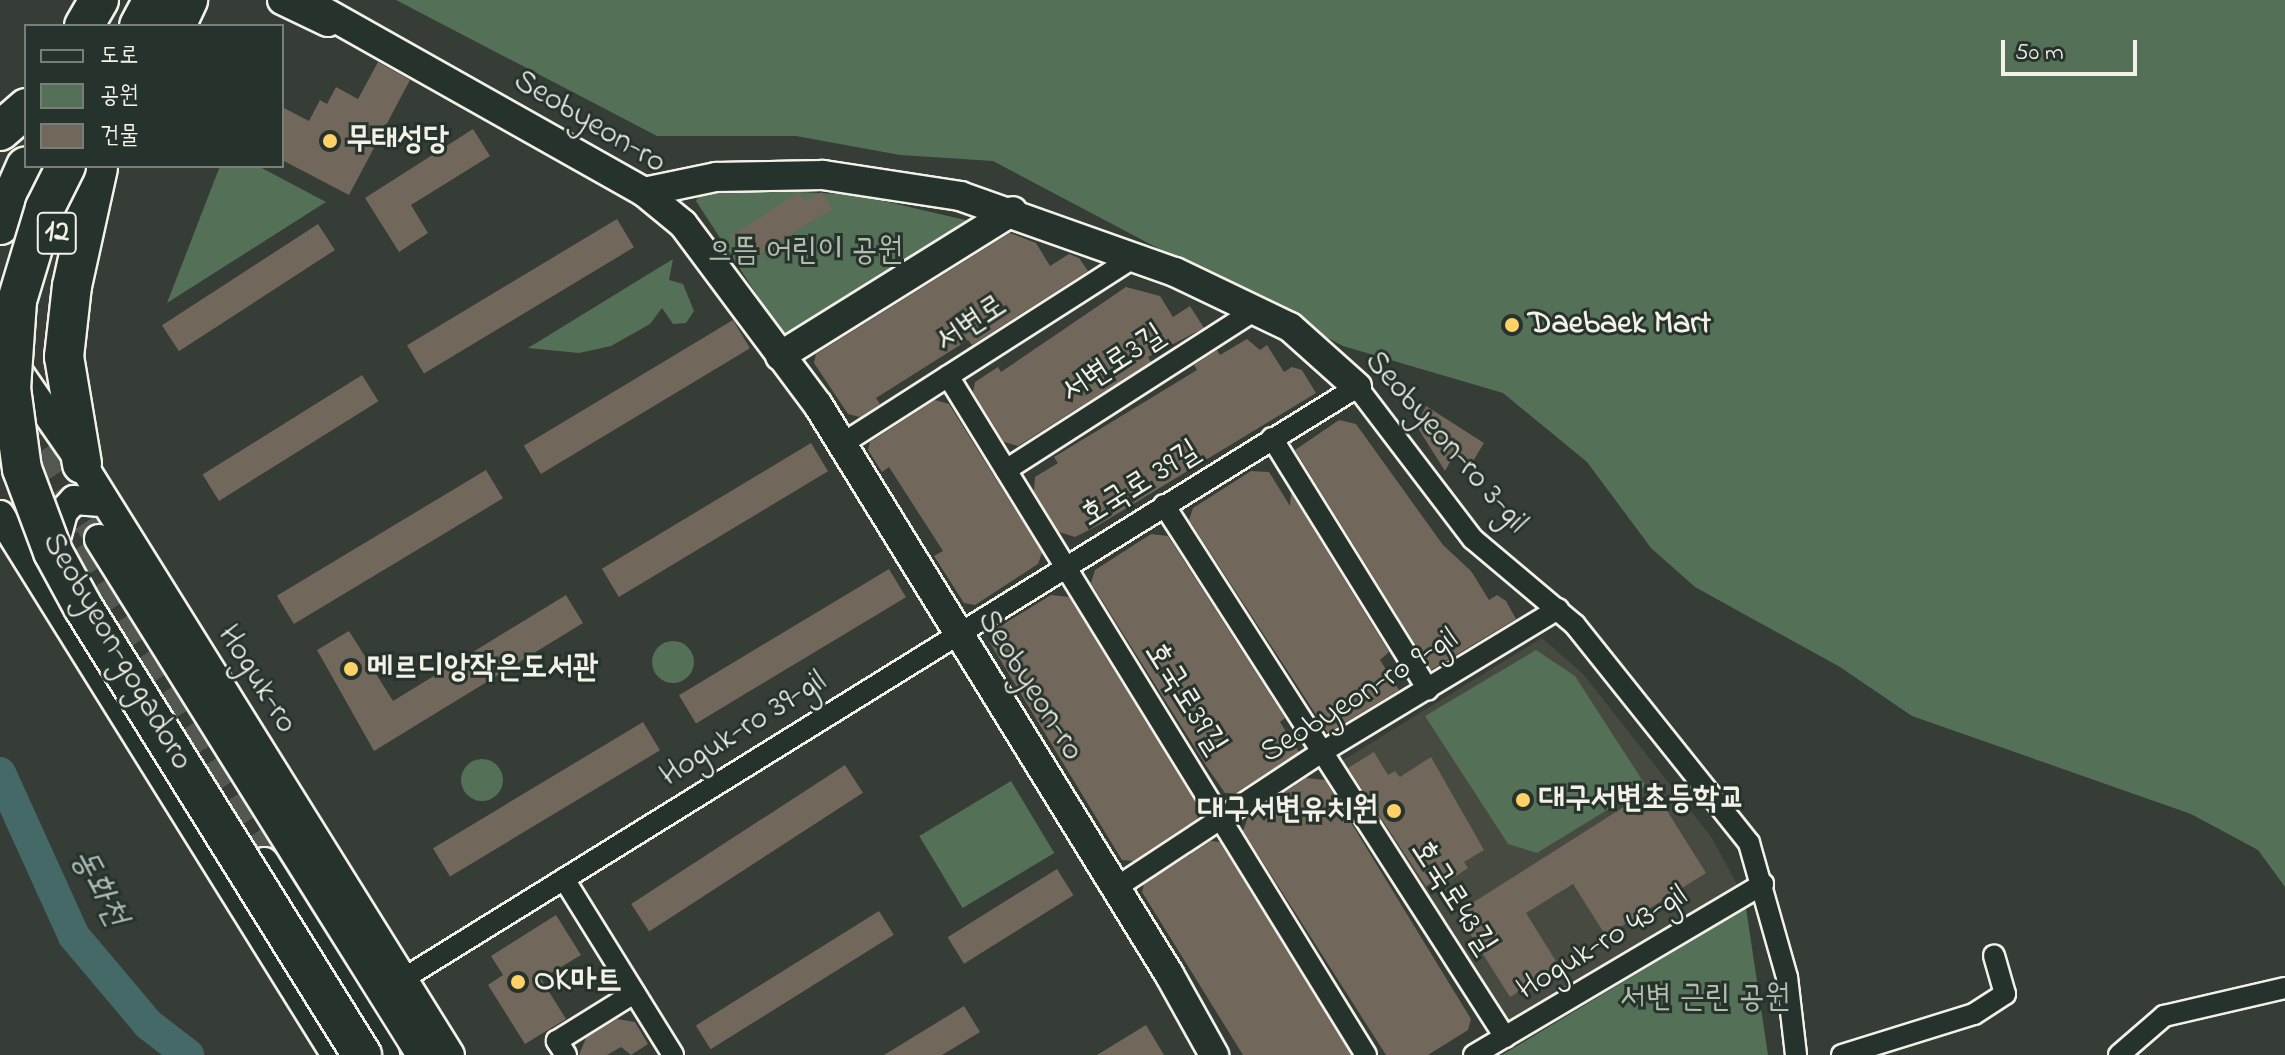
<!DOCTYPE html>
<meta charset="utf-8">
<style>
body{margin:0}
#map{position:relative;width:2285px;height:1055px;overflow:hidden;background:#353d36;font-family:"Indie Flower","Poor Story",sans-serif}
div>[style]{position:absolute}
.built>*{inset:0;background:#474a41}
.green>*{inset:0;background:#547057;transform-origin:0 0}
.round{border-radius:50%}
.river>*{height:32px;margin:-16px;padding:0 16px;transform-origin:16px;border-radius:16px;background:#446967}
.building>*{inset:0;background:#71675a;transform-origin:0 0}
.secondary-tunnel>*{height:28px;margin-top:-14px;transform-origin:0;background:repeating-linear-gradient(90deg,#525851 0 28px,transparent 0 42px)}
.roads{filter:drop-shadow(2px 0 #f4f1e8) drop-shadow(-2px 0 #f4f1e8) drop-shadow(0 2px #f4f1e8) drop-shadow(0 -2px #f4f1e8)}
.street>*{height:20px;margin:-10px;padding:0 10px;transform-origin:10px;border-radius:10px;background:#26332d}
.secondary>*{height:28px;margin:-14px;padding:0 14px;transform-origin:14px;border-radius:14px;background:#26332d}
.highway>*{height:38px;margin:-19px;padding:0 19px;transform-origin:19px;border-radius:19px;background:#26332d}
.bridges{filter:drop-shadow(2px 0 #f4f1e8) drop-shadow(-2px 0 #f4f1e8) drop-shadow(0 2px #f4f1e8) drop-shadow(0 -2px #f4f1e8)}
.highway-bridge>*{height:38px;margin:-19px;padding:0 19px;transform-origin:19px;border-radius:19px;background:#26332d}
.dots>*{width:22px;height:22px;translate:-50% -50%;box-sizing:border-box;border:4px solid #26332d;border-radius:50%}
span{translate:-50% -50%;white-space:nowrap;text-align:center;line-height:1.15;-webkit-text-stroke:6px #26332d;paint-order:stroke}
.shield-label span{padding:2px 6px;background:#26332d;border:2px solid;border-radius:6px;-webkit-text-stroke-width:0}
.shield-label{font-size:30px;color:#f4f1e8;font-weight:700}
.street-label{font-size:32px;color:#f4f1e8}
.poi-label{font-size:32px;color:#f4f1e8;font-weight:700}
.left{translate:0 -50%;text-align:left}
.right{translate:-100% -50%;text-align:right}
.park-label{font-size:32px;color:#b4bdae}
.water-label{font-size:34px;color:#aebbb4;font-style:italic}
.legend{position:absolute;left:24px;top:24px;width:260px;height:144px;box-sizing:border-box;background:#26332d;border:2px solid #787f78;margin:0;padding:10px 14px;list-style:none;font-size:24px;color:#f4f1e8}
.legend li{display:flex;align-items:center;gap:16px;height:40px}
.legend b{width:40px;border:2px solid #787f78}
.scale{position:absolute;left:2001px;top:40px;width:136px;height:36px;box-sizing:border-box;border:4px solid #f4f1e8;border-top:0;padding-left:10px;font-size:24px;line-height:28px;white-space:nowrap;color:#f4f1e8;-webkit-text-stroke:6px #26332d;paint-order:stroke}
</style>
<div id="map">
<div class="built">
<i style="clip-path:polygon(1542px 638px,1584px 675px,1712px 838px,1739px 888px,1510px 1024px,1340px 762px)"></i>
</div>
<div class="green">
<i style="clip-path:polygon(396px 0,2285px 0,2285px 887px,2258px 850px,2191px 814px,1912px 716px,1840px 667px,1695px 587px,1651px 548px,1587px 462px,1503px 393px,1343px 346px,993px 161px,900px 155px,796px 136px,657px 136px)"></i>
<i style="clip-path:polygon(220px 166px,258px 166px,326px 202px,167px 303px)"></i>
<i style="clip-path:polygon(705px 187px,858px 195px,978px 223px,785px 338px,696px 201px)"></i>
<i style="clip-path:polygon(673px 259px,669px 280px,683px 284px,694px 311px,686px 323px,673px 324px,662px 308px,650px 324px,611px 346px,579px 353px,528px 348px)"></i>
<i class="round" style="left:652px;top:641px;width:42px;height:42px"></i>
<i style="clip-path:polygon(1536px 650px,1575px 676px,1646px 786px,1537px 853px,1508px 844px,1425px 716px)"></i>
<i class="round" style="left:461px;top:759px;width:42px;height:42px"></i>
<i style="left:1011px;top:781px;width:84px;height:107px;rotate:59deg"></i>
<i style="clip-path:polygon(1746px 908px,1768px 1055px,1502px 1055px)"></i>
</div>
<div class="river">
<i style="left:0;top:773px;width:179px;rotate:65.6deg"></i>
<i style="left:74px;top:936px;width:115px;rotate:49.9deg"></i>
<i style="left:148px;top:1024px;width:51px;rotate:37.8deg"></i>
</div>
<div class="building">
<i style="clip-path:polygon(378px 62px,410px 80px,349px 195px,282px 160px,282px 107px,309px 121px,320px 100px,327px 104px,336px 87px,358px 99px)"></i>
<i style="clip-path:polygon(473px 129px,490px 156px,411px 205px,428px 233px,399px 252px,365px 198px)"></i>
<i style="clip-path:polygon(799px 192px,804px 201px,822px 192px,832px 209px,747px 262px,731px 236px)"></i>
<i style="left:617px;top:219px;width:33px;height:245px;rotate:59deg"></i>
<i style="left:318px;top:224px;width:31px;height:186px;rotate:57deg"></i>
<i style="clip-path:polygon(1010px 233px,1036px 243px,1050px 266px,1069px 254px,1079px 258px,1088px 271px,972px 345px,968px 340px,876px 398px,880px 404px,860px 417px,848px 414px,814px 363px,816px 354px)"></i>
<i style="clip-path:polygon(1126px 287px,1160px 296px,1173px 317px,1190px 306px,1204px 328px,1148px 357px,1151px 362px,1018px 446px,1004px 442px,973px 392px,975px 382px,998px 367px,1001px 372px)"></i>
<i style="left:733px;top:320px;width:33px;height:244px;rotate:59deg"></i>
<i style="clip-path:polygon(1247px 339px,1260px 350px,1267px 345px,1284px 372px,1292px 367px,1302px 370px,1316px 393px,1097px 526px,1075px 537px,1059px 532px,1034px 491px,1035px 477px,1058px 463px,1054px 457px,1197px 370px,1194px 365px,1217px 350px,1220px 355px)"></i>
<i style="left:362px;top:375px;width:31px;height:188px;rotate:58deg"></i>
<i style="clip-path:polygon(935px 400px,949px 404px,1042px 553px,1038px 564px,975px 605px,964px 603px,934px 556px,943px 551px,889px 467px,882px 472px,868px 450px,870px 442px)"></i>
<i style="clip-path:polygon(1426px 406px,1484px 443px,1472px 463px,1455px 453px,1445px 471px,1416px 425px)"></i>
<i style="clip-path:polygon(1339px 420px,1356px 424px,1443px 545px,1471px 571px,1489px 600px,1497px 595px,1506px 601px,1516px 619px,1431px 670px,1295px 450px)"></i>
<i style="left:811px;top:443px;width:33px;height:244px;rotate:59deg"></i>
<i style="left:486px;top:470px;width:33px;height:244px;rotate:59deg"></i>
<i style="clip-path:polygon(1251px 471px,1269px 472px,1290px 506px,1291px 493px,1389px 652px,1380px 660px,1399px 690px,1328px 733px,1189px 520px,1193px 508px)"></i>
<i style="clip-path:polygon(1151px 534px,1168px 536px,1285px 718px,1280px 722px,1299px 752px,1234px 794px,1225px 793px,1207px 767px,1091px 583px,1095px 570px)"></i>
<i style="left:889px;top:569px;width:33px;height:245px;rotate:59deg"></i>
<i style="clip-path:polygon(566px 595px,583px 623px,374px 751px,317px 650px,349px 631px,393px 701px)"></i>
<i style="clip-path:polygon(1051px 595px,1069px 597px,1200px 810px,1197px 819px,1133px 861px,1122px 860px,990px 643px,994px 630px)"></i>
<i style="left:643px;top:722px;width:33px;height:245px;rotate:59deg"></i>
<i style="clip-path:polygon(1374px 752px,1388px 775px,1395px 771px,1400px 777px,1431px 757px,1484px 850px,1464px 862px,1468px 868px,1450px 880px,1446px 873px,1426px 886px,1348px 768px)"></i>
<i style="left:845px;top:765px;width:33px;height:255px;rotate:57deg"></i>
<i style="clip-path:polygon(1306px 778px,1325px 780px,1471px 1019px,1468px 1030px,1428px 1055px,1386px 1055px,1243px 831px,1248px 817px)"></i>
<i style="clip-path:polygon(1661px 801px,1706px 873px,1606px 936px,1573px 884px,1526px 913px,1559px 966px,1510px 997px,1469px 932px,1479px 926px,1466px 907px,1630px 803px,1638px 816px)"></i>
<i style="clip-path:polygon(1211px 841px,1220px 842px,1351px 1055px,1243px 1055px,1142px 892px,1144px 884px)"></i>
<i style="left:1057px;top:869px;width:31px;height:129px;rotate:58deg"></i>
<i style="left:879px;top:911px;width:28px;height:216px;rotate:58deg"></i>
<i style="clip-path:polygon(556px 915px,581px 955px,541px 979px,566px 1019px,525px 1044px,488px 985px,503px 975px,491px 956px)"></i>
<i style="clip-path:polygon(964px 1006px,980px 1032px,942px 1055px,884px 1055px)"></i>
<i style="clip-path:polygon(617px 1019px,635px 1022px,648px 1044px,631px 1055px,621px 1047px,607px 1055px,579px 1055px,586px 1038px)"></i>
<i style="clip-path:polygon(1146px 1025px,1164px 1055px,1097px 1055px)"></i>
</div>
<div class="secondary-tunnel">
<i style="left:18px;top:416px;width:147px;rotate:56.6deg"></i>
<i style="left:51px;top:515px;width:430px;rotate:57.5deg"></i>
</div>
<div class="roads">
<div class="street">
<i style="left:948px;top:376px;width:797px;rotate:58.38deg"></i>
<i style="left:1272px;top:438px;width:296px;rotate:58.2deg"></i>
<i style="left:842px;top:444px;width:347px;rotate:-32.6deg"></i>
<i style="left:1006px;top:470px;width:295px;rotate:-32.7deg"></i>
<i style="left:1164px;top:505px;width:632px;rotate:57.34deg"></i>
<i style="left:564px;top:879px;width:207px;rotate:58.2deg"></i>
<i style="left:1114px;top:889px;width:249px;rotate:-33.4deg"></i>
<i style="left:1322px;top:752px;width:276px;rotate:-31.2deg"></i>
<i style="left:403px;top:979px;width:1123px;rotate:-31.82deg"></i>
<i style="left:1357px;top:387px;width:191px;rotate:52.7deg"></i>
<i style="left:1473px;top:539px;width:133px;rotate:40.1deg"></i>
<i style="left:1575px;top:625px;width:279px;rotate:51.4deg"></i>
<i style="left:1749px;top:843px;width:139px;rotate:74.2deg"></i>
<i style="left:1787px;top:977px;width:79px;rotate:83.4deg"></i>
<i style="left:566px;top:1055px;width:17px;rotate:-123deg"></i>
<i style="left:557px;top:1041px;width:91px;rotate:-31.9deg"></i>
<i style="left:1474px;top:1055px;width:336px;rotate:-30.6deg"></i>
<i style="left:1842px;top:1055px;width:138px;rotate:-17.3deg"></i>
<i style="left:1974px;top:1014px;width:37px;rotate:-33deg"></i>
<i style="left:2005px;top:994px;width:40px;rotate:-106deg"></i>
<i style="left:2119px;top:1055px;width:60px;rotate:-40.9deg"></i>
<i style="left:2164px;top:1016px;width:124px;rotate:-13deg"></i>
</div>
<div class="secondary">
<i style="left:282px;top:0;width:51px;rotate:25.6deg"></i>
<i style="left:314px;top:6px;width:379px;rotate:29.4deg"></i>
<i style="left:644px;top:192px;width:50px;rotate:39.4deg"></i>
<i style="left:683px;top:224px;width:226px;rotate:53.3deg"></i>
<i style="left:818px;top:405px;width:669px;rotate:58.33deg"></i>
<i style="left:1169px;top:974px;width:93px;rotate:60.9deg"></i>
<i style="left:644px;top:192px;width:74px;rotate:-11.8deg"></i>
<i style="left:716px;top:177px;width:107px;rotate:-1.1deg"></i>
<i style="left:823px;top:175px;width:139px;rotate:8.7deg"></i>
<i style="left:960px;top:196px;width:228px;rotate:19.5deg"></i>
<i style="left:1175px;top:272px;width:127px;rotate:25.6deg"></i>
<i style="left:1290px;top:327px;width:90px;rotate:41.8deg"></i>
<i style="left:780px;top:356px;width:274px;rotate:-31.9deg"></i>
<i style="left:10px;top:360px;width:126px;rotate:55.3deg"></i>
<i style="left:82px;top:464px;width:696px;rotate:58.09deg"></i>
<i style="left:0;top:515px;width:636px;rotate:58.11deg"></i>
<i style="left:57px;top:535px;width:24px;rotate:-75deg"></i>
<i style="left:63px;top:512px;width:16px;rotate:-47deg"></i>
<i style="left:74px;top:500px;width:31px;rotate:4deg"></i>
<i style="left:99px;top:539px;width:608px;rotate:58.03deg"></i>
<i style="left:264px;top:862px;width:228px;rotate:57.9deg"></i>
</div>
<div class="highway">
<i style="left:84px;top:26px;width:30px;rotate:-60deg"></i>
<i style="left:139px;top:26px;width:30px;rotate:-62deg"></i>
<i style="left:176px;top:26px;width:29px;rotate:-65deg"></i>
<i style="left:0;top:131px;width:35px;rotate:-41deg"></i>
<i style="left:23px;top:178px;width:23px;rotate:70deg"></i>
<i style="left:31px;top:200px;width:23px;rotate:25deg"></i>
<i style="left:52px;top:210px;width:25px;rotate:-23deg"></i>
<i style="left:0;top:225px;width:64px;rotate:-66.2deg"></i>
<i style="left:82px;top:464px;width:109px;rotate:-99.5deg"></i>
<i style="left:64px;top:357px;width:71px;rotate:-83.6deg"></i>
<i style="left:72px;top:286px;width:121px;rotate:-77.6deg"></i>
</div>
</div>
<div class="bridges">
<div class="highway-bridge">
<i style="left:66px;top:166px;width:47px;rotate:116.6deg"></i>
<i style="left:45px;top:208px;width:97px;rotate:106.8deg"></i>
<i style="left:17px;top:301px;width:87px;rotate:93.9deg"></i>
<i style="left:11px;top:388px;width:82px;rotate:82.3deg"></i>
<i style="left:22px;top:469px;width:89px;rotate:69.5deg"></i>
<i style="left:53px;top:552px;width:63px;rotate:61.4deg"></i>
<i style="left:83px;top:607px;width:528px;rotate:58.09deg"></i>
</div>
</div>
<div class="dots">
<i style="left:330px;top:141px;background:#ffd166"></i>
<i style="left:1512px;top:325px;background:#ffd166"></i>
<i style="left:351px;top:669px;background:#ffd166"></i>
<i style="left:1523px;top:800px;background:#ffd166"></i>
<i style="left:1394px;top:811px;background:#ffd166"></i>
<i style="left:518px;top:982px;background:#ffd166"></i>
</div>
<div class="shield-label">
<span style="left:57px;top:233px">12</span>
</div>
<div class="street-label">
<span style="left:589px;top:123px;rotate:31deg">Seobyeon-ro</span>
<span style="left:972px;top:325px;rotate:-33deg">서변로</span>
<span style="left:1114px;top:365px;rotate:-33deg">서변로3길</span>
<span style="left:1445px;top:443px;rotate:49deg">Seobyeon-ro 3-gil</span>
<span style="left:1141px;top:485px;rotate:-32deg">호국로 39길</span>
<span style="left:116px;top:652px;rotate:60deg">Seobyeon-gogadoro</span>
<span style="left:256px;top:680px;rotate:58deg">Hoguk-ro</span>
<span style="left:1029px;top:686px;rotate:58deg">Seobyeon-ro</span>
<span style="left:1360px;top:697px;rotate:-32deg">Seobyeon-ro 9-gil</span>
<span style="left:1184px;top:699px;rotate:58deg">호국로39길</span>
<span style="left:744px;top:730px;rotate:-32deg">Hoguk-ro 39-gil</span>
<span style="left:1452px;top:898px;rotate:57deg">호국로43길</span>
<span style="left:1603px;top:944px;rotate:-31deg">Hoguk-ro 43-gil</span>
</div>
<div class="poi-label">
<span class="left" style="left:346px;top:141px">무태성당</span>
<span class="left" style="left:1528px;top:325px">Daebaek Mart</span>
<span class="left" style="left:367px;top:669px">메르디앙작은도서관</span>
<span class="left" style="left:1539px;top:800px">대구서변초등학교</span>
<span class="right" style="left:1378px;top:811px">대구서변유치원</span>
<span class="left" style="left:534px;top:982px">OK마트</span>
</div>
<div class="park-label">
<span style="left:805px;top:252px">으뜸 어린이 공원</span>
<span style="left:1705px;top:999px">서변 근린 공원</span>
</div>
<div class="water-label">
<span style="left:98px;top:888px;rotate:62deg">동화천</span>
</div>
<ul class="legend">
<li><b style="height:10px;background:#26332d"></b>도로</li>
<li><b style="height:22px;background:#547057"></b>공원</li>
<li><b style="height:22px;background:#71675a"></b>건물</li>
</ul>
<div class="scale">50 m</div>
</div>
